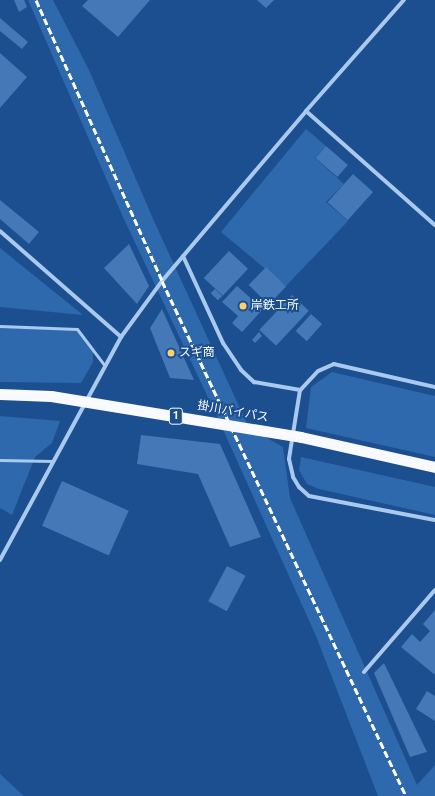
<!DOCTYPE html>
<meta charset="utf-8">
<style>
body{margin:0}
#map{position:relative;width:435px;height:796px;overflow:hidden;background:#1b4f8f;font-family:Roboto,"Noto Sans JP",sans-serif}
div>[style]{position:absolute}
.green>*{inset:0;background:#2e69ad}
.building>*{inset:0;background:#4478b7;transform-origin:0 0}
.service>*{height:3px;margin:-1.5px;padding:0 1.5px;transform-origin:1.5px;border-radius:1.5px;background:#a9c9ee}
.minor>*{height:4px;margin:-2px;padding:0 2px;transform-origin:2px;border-radius:2px;background:#a9c9ee}
.trunk>*{height:11px;margin:-5.5px;padding:0 5.5px;transform-origin:5.5px;border-radius:5.5px;background:#f8faff}
.rail>*{height:3px;margin-top:-1.5px;transform-origin:0;background:repeating-linear-gradient(90deg,#fff 0 7px,transparent 0 10px)}
.trunk-bridge>*{height:11px;margin:-5.5px;padding:0 5.5px;transform-origin:5.5px;border-radius:5.5px;background:#f8faff}
.dots>*{width:11px;height:11px;translate:-50% -50%;box-sizing:border-box;border:2px solid #1b4f8f;border-radius:50%}
span{translate:-50% -50%;white-space:nowrap;text-align:center;line-height:1.15;-webkit-text-stroke:4px #1b4f8f;paint-order:stroke}
.shield-label span{padding:1px 3px;background:#1b4f8f;border:1px solid;border-radius:3px;-webkit-text-stroke-width:0}
.shield-label{font-size:11px;color:#fff;font-weight:700}
.poi-label{font-size:12px;color:#fff}
.left{translate:0 -50%;text-align:left}
.street-label{font-size:12px;color:#fff}
</style>
<div id="map">
<div class="green">
<i style="clip-path:polygon(28px 0,53px 0,89px 70px,154px 221px,249px 428px,283px 447px,290px 498px,417px 785px,435px 765px,435px 796px,378px 796px,316px 636px,220px 423px,123px 217px)"></i>
<i style="clip-path:polygon(306px 129px,326px 146px,315px 158px,344px 184px,326px 202px,348px 221px,286px 286px,221px 232px)"></i>
<i style="clip-path:polygon(0 248px,83px 315px,0 307px)"></i>
<i style="clip-path:polygon(0 326px,77px 329px,93px 347px,93px 362px,81px 383px,0 382px)"></i>
<i style="clip-path:polygon(332px 372px,435px 396px,435px 457px,306px 428px,311px 387px)"></i>
<i style="clip-path:polygon(0 416px,60px 421px,52px 443px,35px 457px,12px 515px,0 508px)"></i>
<i style="clip-path:polygon(301px 457px,435px 487px,435px 515px,319px 489px,307px 484px,299px 470px)"></i>
<i style="clip-path:polygon(0 774px,24px 796px,0 796px)"></i>
</div>
<div class="building">
<i style="clip-path:polygon(14px 0,24px 0,27px 7px,19px 12px)"></i>
<i style="clip-path:polygon(88px 0,150px 0,118px 37px,82px 6px)"></i>
<i style="clip-path:polygon(257px 0,274px 0,266px 8px)"></i>
<i style="clip-path:polygon(0 18px,28px 42px,22px 49px,0 31px)"></i>
<i style="clip-path:polygon(0 53px,27px 77px,0 108px)"></i>
<i style="left:326px;top:146px;width:29px;height:16px;rotate:41deg"></i>
<i style="left:353px;top:174px;width:27px;height:38px;rotate:42deg"></i>
<i style="clip-path:polygon(0 200px,39px 232px,29px 244px,0 219px)"></i>
<i style="clip-path:polygon(129px 244px,149px 286px,137px 304px,104px 268px)"></i>
<i style="left:229px;top:251px;width:26px;height:37px;rotate:43deg"></i>
<i style="left:266px;top:267px;width:28px;height:25px;rotate:44deg"></i>
<i style="clip-path:polygon(237px 286px,263px 309px,242px 332px,232px 323px,238px 316px,222px 302px)"></i>
<i style="left:215px;top:289px;width:10px;height:6px;rotate:45deg"></i>
<i style="left:292px;top:295px;width:23px;height:48px;rotate:43deg"></i>
<i style="clip-path:polygon(162px 309px,194px 380px,170px 378px,150px 328px)"></i>
<i style="left:311px;top:314px;width:15px;height:23px;rotate:42deg"></i>
<i style="clip-path:polygon(259px 332px,262px 336px,255px 343px,252px 340px)"></i>
<i style="clip-path:polygon(141px 435px,220px 444px,261px 537px,230px 547px,198px 474px,137px 464px)"></i>
<i style="left:62px;top:481px;width:73px;height:49px;rotate:24deg"></i>
<i style="left:227px;top:566px;width:21px;height:40px;rotate:28deg"></i>
<i style="clip-path:polygon(435px 610px,435px 675px,401px 647px,412px 634px,420px 642px,430px 631px,423px 624px)"></i>
<i style="clip-path:polygon(384px 663px,427px 752px,410px 757px,374px 673px)"></i>
<i style="clip-path:polygon(427px 691px,435px 696px,435px 721px,416px 709px)"></i>
</div>
<div class="service">
<i style="left:0;top:326px;width:77px;rotate:2.2deg"></i>
<i style="left:77px;top:329px;width:46px;rotate:52.9deg"></i>
<i style="left:0;top:460px;width:53px;rotate:1.1deg"></i>
</div>
<div class="minor">
<i style="left:306px;top:111px;width:172px;rotate:41.5deg"></i>
<i style="left:0;top:231px;width:161px;rotate:41.2deg"></i>
<i style="left:183px;top:256px;width:96px;rotate:65.3deg"></i>
<i style="left:223px;top:343px;width:32px;rotate:56deg"></i>
<i style="left:241px;top:370px;width:18px;rotate:43deg"></i>
<i style="left:254px;top:382px;width:47px;rotate:9.9deg"></i>
<i style="left:435px;top:387px;width:104px;rotate:-167.2deg"></i>
<i style="left:334px;top:364px;width:17px;rotate:156deg"></i>
<i style="left:318px;top:371px;width:26px;rotate:133deg"></i>
<i style="left:300px;top:390px;width:70px;rotate:99.1deg"></i>
<i style="left:289px;top:459px;width:18px;rotate:77deg"></i>
<i style="left:293px;top:477px;width:12px;rotate:59deg"></i>
<i style="left:299px;top:487px;width:13px;rotate:42deg"></i>
<i style="left:309px;top:496px;width:128px;rotate:10.8deg"></i>
<i style="left:0;top:560px;width:254px;rotate:-61.5deg"></i>
<i style="left:121px;top:337px;width:69px;rotate:-53.8deg"></i>
<i style="left:162px;top:281px;width:223px;rotate:-49.7deg"></i>
<i style="left:306px;top:111px;width:148px;rotate:-48.6deg"></i>
<i style="left:364px;top:672px;width:108px;rotate:-49.1deg"></i>
</div>
<div class="trunk">
<i style="left:0;top:394px;width:51px;rotate:2.2deg"></i>
<i style="left:301px;top:437px;width:137px;rotate:12.6deg"></i>
</div>
<div class="rail">
<i style="left:36px;top:0;width:308px;rotate:65.8deg"></i>
<i style="left:162px;top:281px;width:570px;rotate:64.65deg"></i>
</div>
<div class="trunk-bridge">
<i style="left:51px;top:396px;width:253px;rotate:9.3deg"></i>
</div>
<div class="dots">
<i style="left:243px;top:306px;background:#ffd166"></i>
<i style="left:171px;top:353px;background:#ffd166"></i>
</div>
<div class="shield-label">
<span style="left:176px;top:416px">1</span>
</div>
<div class="poi-label">
<span class="left" style="left:251px;top:306px">岸鉄工所</span>
<span class="left" style="left:179px;top:353px">スギ商</span>
</div>
<div class="street-label">
<span style="left:233px;top:412px;rotate:10deg">掛川バイパス</span>
</div>
</div>
